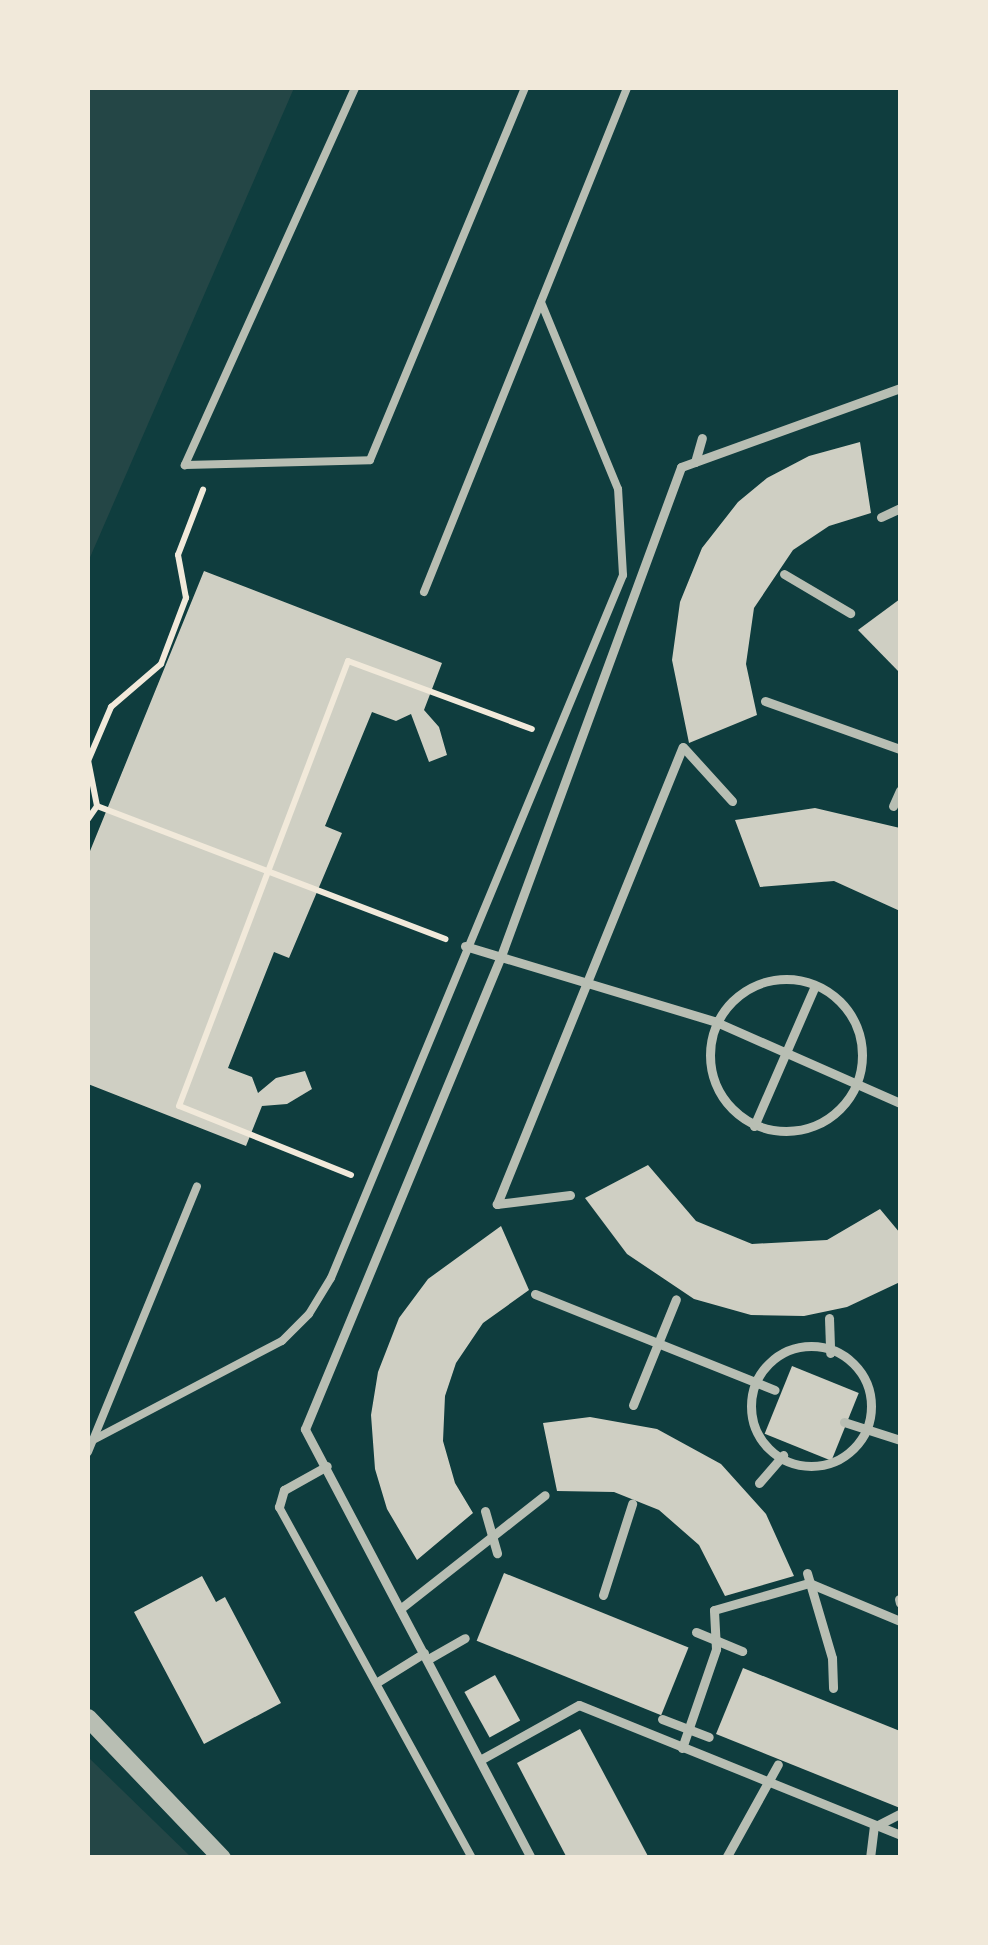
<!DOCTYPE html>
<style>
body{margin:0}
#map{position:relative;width:988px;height:1945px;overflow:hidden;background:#0f3d3e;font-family:Roboto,sans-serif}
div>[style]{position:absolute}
.green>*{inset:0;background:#244646}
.building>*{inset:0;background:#cfcfc3;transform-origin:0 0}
.path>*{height:6px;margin:-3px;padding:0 3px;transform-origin:3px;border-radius:3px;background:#f1e9da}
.service>*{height:8px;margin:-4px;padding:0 4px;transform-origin:4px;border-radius:4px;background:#b8beb3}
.pedestrian>*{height:9px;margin:-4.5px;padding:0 4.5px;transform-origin:4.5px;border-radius:4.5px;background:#b8beb3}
.pedestrian>.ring{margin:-4.5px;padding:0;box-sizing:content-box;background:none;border:9px solid #b8beb3;border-radius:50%}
.tertiary>*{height:18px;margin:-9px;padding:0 9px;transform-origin:9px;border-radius:9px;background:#b8beb3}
span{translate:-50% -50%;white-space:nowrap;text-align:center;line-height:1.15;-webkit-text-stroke:10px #f1e9da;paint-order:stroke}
.frame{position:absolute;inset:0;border:90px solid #f1e9da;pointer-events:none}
</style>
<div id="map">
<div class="green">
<i style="clip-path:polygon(88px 88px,294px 88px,88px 562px)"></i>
<i style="clip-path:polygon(88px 1757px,191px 1857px,88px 1857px)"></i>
</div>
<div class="building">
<i style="clip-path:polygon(860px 442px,871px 513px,829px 526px,793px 550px,754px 608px,746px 664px,757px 715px,689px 743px,672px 660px,680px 602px,702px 548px,738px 502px,767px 478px,809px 456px)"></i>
<i style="clip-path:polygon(204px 571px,442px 663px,424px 710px,439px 727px,447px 755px,429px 762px,411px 714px,396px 721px,372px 712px,325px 826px,342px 833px,289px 958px,274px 952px,228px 1068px,252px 1077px,258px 1093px,276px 1078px,305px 1071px,312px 1089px,287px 1104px,262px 1106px,246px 1146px,88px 1084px,88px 856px)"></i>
<i style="clip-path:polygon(900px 599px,900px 673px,858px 630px)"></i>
<i style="clip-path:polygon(815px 808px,900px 828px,900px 911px,834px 881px,760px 887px,735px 820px)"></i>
<i style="clip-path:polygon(648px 1165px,696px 1221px,752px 1244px,827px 1240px,880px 1209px,900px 1233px,900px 1282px,847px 1307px,804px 1316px,751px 1315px,694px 1299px,627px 1254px,585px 1198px)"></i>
<i style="clip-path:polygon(501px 1226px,529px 1290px,483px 1323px,456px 1363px,445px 1396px,443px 1441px,455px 1483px,473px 1513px,417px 1560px,387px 1509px,375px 1469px,371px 1415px,378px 1372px,399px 1318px,428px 1279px)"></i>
<i style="left:792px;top:1366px;width:72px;height:73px;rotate:22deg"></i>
<i style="clip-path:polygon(590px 1417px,657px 1429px,721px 1464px,766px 1514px,794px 1576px,725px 1596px,699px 1545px,659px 1510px,614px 1492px,557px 1491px,543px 1423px)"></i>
<i style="left:504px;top:1573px;width:199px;height:73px;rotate:22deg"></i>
<i style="clip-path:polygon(202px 1576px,216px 1602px,225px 1597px,281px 1703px,204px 1744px,134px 1612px)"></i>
<i style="clip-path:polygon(743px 1668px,900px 1731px,900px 1808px,716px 1734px)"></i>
<i style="left:495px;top:1675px;width:52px;height:35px;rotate:61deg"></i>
<i style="clip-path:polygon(580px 1729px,586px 1740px,649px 1858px,567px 1858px,529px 1786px,517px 1763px)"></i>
</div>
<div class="path">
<i style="left:88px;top:760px;width:47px;rotate:78.9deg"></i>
<i style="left:88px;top:761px;width:59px;rotate:-66.9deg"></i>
<i style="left:111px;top:707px;width:66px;rotate:-40.7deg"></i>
<i style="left:161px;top:664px;width:71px;rotate:-69.3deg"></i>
<i style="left:186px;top:598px;width:44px;rotate:-100.5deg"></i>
<i style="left:178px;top:555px;width:70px;rotate:-69deg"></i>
<i style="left:88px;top:819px;width:16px;rotate:-55deg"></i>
<i style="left:97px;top:806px;width:373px;rotate:20.9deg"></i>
<i style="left:351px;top:1175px;width:185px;rotate:-158.1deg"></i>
<i style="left:179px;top:1106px;width:476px;rotate:-69.2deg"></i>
<i style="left:348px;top:661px;width:196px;rotate:20.3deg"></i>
</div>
<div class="service">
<i style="left:355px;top:88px;width:414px;rotate:114.3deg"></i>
<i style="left:185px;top:465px;width:185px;rotate:-1.5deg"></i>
<i style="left:370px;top:460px;width:403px;rotate:-67.4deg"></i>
<i style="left:424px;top:592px;width:543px;rotate:-68.06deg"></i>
<i style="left:95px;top:1439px;width:211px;rotate:-27.7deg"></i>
<i style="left:282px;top:1341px;width:38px;rotate:-45deg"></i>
<i style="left:309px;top:1314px;width:42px;rotate:-58.6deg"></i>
<i style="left:331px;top:1278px;width:761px;rotate:-67.44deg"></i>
<i style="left:623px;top:575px;width:86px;rotate:-93.3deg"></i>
<i style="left:618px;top:489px;width:202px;rotate:-112.4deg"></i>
<i style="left:88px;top:1452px;width:287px;rotate:-67.7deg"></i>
<i style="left:279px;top:1507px;width:401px;rotate:61.2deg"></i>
</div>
<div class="pedestrian">
<i style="left:695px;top:462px;width:25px;rotate:-74deg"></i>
<i style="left:881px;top:517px;width:21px;rotate:-25deg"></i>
<i style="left:784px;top:574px;width:77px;rotate:30.6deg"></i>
<i style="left:765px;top:701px;width:143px;rotate:19.6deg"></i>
<i style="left:893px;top:806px;width:17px;rotate:-66deg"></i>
<i style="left:465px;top:946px;width:260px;rotate:16.8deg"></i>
<i style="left:714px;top:1021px;width:203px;rotate:23.8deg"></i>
<i class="ring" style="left:710px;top:979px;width:143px;height:143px"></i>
<i style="left:754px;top:1126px;width:153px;rotate:-66.5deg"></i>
<i style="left:570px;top:1195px;width:74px;rotate:173deg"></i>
<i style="left:497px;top:1204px;width:493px;rotate:-67.9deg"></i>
<i style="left:683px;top:747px;width:73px;rotate:47.8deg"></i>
<i style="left:535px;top:1294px;width:258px;rotate:21.8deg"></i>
<i style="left:829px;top:1318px;width:35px;rotate:88deg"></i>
<i class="ring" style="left:751px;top:1346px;width:111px;height:111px"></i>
<i style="left:633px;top:1405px;width:114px;rotate:-67.9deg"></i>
<i style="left:844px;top:1422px;width:59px;rotate:17.8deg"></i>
<i style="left:759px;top:1483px;width:37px;rotate:-49deg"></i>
<i style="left:279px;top:1507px;width:18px;rotate:-74deg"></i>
<i style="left:284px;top:1490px;width:49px;rotate:-29.2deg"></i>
<i style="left:485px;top:1511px;width:44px;rotate:74.1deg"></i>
<i style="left:807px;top:1573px;width:89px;rotate:73.6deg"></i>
<i style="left:832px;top:1658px;width:30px;rotate:88deg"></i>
<i style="left:603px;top:1595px;width:96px;rotate:-72.3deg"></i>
<i style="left:899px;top:1599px;width:4px;rotate:76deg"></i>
<i style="left:400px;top:1609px;width:184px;rotate:-38.2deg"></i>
<i style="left:696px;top:1632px;width:50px;rotate:22.4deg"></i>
<i style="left:430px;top:1658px;width:40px;rotate:-29.7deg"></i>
<i style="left:379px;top:1681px;width:53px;rotate:-31.9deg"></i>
<i style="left:662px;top:1719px;width:50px;rotate:21deg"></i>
<i style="left:682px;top:1748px;width:105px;rotate:-71deg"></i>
<i style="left:716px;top:1649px;width:39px;rotate:-93deg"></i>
<i style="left:714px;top:1610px;width:99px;rotate:-15.9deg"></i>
<i style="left:809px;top:1583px;width:99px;rotate:22.7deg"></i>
<i style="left:480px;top:1760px;width:113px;rotate:-29.1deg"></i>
<i style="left:579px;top:1705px;width:346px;rotate:22deg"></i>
<i style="left:531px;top:1858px;width:485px;rotate:-117.8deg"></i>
<i style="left:305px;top:1429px;width:512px;rotate:-67.49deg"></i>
<i style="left:501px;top:956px;width:521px;rotate:-69.79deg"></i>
<i style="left:681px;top:467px;width:233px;rotate:-19.8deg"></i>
<i style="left:726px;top:1858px;width:107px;rotate:-61deg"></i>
<i style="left:870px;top:1858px;width:31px;rotate:-83deg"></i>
<i style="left:874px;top:1827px;width:29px;rotate:-27deg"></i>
</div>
<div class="tertiary">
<i style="left:88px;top:1718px;width:194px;rotate:46.3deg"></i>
</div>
<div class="frame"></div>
</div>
